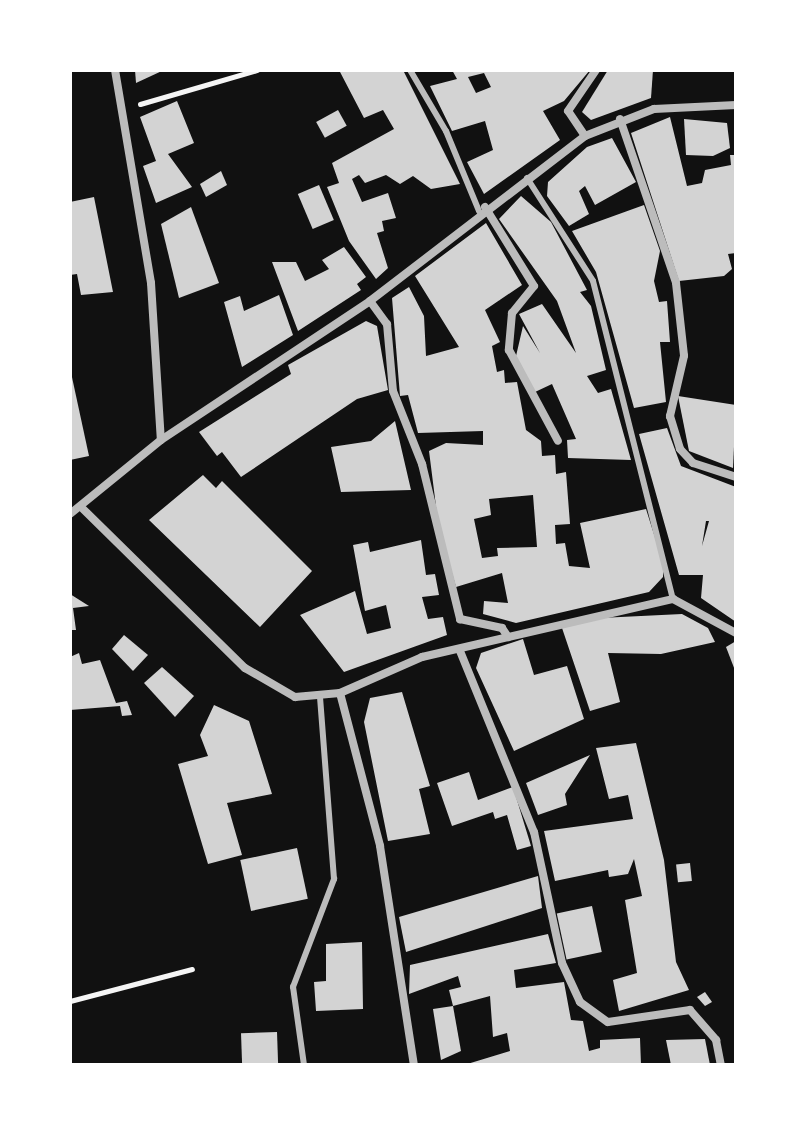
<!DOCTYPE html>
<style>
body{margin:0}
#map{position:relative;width:806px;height:1135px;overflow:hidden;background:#111;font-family:Raleway,sans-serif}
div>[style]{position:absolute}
.building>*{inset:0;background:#d3d3d3;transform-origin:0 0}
.path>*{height:5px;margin:-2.5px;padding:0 2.5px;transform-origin:2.5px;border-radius:2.5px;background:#f5f5f5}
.service>*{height:6px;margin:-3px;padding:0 3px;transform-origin:3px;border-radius:3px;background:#bcbcbc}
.minor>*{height:8px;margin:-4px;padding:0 4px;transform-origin:4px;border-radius:4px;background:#bcbcbc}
span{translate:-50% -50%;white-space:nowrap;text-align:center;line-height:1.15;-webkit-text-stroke:6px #fff;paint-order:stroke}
.frame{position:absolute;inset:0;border:72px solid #fff;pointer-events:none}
</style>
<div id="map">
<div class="building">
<i style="clip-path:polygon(135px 70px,164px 70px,136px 83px)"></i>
<i style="clip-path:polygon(339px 70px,403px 70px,460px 184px,431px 189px,413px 176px,400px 184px,386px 175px,365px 183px,359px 175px,352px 179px,362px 202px,388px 193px,396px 218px,382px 221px,384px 231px,377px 233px,388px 268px,376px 279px,349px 241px,327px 187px,339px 183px,332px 163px,394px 129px,383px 110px,364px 118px)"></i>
<i style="clip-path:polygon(evenodd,452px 70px,590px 70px,564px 101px,543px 111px,560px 140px,484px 194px,467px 162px,493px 150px,485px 121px,452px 131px,430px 86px,457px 79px,452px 70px,484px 73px,491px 87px,476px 93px,468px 77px,484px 73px)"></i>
<i style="clip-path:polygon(608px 70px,653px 70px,651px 98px,591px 120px,582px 112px)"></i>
<i style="clip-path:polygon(177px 101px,194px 143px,168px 154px,192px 187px,156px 203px,143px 166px,156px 161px,140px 117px)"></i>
<i style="left:338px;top:110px;width:18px;height:25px;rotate:61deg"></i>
<i style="clip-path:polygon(670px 117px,687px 186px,702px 183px,705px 170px,731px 165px,730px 155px,736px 155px,736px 253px,728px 254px,732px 269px,724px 276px,679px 281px,631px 133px)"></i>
<i style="clip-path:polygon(684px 119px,727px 123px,730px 148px,713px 156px,686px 155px)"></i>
<i style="clip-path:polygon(612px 138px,636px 182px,595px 205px,585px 186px,579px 191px,589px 214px,569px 226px,547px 196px,548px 182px,587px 147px)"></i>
<i style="clip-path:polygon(221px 171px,227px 185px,206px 197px,200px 184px)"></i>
<i style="left:319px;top:185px;width:38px;height:23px;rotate:67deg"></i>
<i style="clip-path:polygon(521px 196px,551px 222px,587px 290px,580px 292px,591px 306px,606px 370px,587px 376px,598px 393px,611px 389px,631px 460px,568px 458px,567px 440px,576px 439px,552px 384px,535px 392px,516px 356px,523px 326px,540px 353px,519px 314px,542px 304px,576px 353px,557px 301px,499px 219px)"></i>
<i style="clip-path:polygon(94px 197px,113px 292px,81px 295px,77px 274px,70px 275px,70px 202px)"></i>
<i style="clip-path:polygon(644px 205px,660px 251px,654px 281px,659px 302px,667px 301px,670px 342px,660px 342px,666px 402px,634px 408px,596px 272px,572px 231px)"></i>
<i style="clip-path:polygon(191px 207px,219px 283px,179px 298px,161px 224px)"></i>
<i style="clip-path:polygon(evenodd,486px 223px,522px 285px,485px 310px,500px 342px,492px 346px,497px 372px,504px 370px,505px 383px,517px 382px,526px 430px,541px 441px,542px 456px,555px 455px,556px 474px,566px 472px,570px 524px,555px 525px,556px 544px,565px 543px,569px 566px,590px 568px,580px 523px,646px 509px,663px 563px,663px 577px,649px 592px,516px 623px,483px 614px,484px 601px,508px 603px,502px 573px,456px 587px,438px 522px,429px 451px,446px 443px,483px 445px,483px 431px,418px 433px,408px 395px,400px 396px,392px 298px,409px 287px,424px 316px,426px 356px,459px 347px,415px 276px,486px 223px,533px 495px,537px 547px,497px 548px,498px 556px,482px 558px,474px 519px,491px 515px,489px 499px,533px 495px)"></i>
<i style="clip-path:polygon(344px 247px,366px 277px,357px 284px,361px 290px,298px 331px,272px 262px,296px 262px,305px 281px,329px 269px,322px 260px)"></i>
<i style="clip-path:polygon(279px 295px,293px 335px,242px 367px,224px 302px,240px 296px,244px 311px)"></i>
<i style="clip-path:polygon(366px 321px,377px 326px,388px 390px,357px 399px,241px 477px,222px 452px,217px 456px,199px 432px,291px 374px,288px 365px)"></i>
<i style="clip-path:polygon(70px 368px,89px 456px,70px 460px)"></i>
<i style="clip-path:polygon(678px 396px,736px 405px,733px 468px,689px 451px)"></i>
<i style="clip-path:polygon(395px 421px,411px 490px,341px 492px,331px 447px,371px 441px)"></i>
<i style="clip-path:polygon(evenodd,667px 428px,681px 466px,736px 487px,736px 622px,701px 598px,703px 575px,679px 575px,639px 434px,667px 428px,706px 521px,709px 521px,702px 546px,706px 521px)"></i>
<i style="clip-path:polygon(203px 475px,216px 488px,222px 481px,312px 571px,260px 627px,149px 520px)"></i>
<i style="clip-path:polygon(421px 540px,426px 575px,435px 574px,439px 595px,422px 597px,428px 619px,443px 617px,447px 635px,344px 672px,300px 615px,355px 591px,367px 634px,391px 628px,386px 605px,365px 611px,353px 545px,368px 542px,370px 552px)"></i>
<i style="clip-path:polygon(70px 594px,89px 606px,73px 608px,76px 630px,70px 630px)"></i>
<i style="clip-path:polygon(682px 614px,708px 628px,715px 642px,661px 654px,608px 653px,620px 702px,590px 711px,562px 628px,600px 618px)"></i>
<i style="clip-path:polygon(124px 635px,148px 655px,133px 671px,112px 649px)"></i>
<i style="clip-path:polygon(523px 639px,534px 675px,567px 666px,584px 719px,514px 751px,476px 668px,481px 653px)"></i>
<i style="clip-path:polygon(736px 641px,736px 673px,726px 647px)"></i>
<i style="clip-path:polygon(79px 653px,82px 664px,100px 660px,116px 703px,127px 701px,132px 715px,122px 716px,120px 706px,70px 710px,70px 657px)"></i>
<i style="clip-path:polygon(162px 667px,194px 696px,175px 717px,144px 683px)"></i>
<i style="clip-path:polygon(402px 692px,430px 786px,419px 789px,430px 834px,388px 841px,364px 722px,370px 698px)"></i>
<i style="clip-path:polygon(214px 705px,249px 721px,272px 794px,227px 803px,242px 855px,208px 864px,178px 764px,208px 756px,200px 735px)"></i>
<i style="clip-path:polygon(636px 743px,664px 860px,676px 962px,689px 990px,619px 1011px,613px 980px,637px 973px,625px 900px,642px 896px,634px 859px,628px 874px,609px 877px,608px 870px,555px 881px,544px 831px,633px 819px,628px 795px,609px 799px,596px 748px)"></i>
<i style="clip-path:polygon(590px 755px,565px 794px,567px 805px,538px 815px,526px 783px)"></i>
<i style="clip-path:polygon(469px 772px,478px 800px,513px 787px,531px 846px,517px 850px,507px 815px,495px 819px,493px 812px,452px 826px,437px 783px)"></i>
<i style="left:297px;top:848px;width:52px;height:58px;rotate:78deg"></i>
<i style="left:690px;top:863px;width:18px;height:14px;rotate:84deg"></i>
<i style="clip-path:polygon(538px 876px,542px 908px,406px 952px,399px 917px)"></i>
<i style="left:592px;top:906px;width:47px;height:36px;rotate:78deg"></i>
<i style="clip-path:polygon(548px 934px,556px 963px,514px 970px,516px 988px,564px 982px,571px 1020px,583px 1021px,589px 1051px,600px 1048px,600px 1040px,640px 1038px,641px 1065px,464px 1065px,510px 1051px,507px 1033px,493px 1037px,490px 996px,453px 1006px,449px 990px,461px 987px,458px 976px,409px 994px,410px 965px)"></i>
<i style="clip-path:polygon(362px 942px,363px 1009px,316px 1011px,314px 982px,326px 981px,326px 944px)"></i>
<i style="clip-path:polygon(705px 992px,712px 1002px,705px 1006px,697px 997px)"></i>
<i style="clip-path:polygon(453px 1006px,461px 1051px,441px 1060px,433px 1009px)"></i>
<i style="left:277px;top:1032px;width:33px;height:36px;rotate:88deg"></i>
<i style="clip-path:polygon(705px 1039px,710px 1065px,671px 1065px,666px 1040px)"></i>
</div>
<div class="path">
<i style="left:140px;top:104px;width:122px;rotate:-16.2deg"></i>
<i style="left:70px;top:1001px;width:126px;rotate:-14.7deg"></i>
</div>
<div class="service">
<i style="left:410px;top:70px;width:71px;rotate:59.5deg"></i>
<i style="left:446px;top:131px;width:87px;rotate:67.6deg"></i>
<i style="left:527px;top:178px;width:122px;rotate:57.3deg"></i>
<i style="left:593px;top:281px;width:328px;rotate:75.9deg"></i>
<i style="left:304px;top:1065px;width:79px;rotate:-98deg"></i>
<i style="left:293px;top:987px;width:116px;rotate:-69.2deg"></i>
<i style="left:334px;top:879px;width:185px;rotate:-94.4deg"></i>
</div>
<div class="minor">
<i style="left:115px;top:70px;width:216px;rotate:80.4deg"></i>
<i style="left:151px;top:283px;width:157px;rotate:86.4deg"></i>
<i style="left:620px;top:119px;width:173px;rotate:71.1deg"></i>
<i style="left:676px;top:283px;width:73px;rotate:83.7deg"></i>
<i style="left:684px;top:356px;width:62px;rotate:103.1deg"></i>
<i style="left:670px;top:416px;width:34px;rotate:73deg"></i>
<i style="left:680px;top:449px;width:19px;rotate:47deg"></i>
<i style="left:693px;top:463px;width:45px;rotate:18deg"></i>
<i style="left:585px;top:136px;width:30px;rotate:-124deg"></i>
<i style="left:568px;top:111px;width:50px;rotate:-55.7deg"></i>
<i style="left:485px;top:207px;width:93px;rotate:58.2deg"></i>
<i style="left:534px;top:286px;width:35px;rotate:129deg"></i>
<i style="left:512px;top:313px;width:37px;rotate:95deg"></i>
<i style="left:509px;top:350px;width:103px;rotate:61.7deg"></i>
<i style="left:370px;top:301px;width:29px;rotate:54deg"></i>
<i style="left:387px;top:324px;width:67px;rotate:84.9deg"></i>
<i style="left:393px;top:391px;width:79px;rotate:68.3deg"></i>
<i style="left:422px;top:464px;width:160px;rotate:76.2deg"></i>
<i style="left:460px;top:619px;width:43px;rotate:12.1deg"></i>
<i style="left:502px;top:628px;width:11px;rotate:56deg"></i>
<i style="left:83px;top:509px;width:227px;rotate:44.5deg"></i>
<i style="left:245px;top:668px;width:58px;rotate:30.1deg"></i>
<i style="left:295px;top:697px;width:45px;rotate:-5.1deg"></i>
<i style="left:340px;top:693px;width:90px;rotate:-23.7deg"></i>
<i style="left:422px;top:657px;width:258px;rotate:-13deg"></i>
<i style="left:673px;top:599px;width:72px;rotate:28.4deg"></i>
<i style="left:70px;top:514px;width:117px;rotate:-39.1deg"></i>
<i style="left:161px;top:440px;width:251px;rotate:-33.6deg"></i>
<i style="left:370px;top:301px;width:271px;rotate:-37.5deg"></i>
<i style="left:585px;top:136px;width:74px;rotate:-21.4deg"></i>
<i style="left:654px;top:109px;width:82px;rotate:-2.8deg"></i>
<i style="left:460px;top:651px;width:196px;rotate:67.8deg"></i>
<i style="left:534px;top:832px;width:134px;rotate:77.9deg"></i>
<i style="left:562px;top:963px;width:43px;rotate:65.2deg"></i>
<i style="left:580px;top:1002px;width:34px;rotate:36deg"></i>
<i style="left:608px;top:1022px;width:83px;rotate:-8.3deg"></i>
<i style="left:690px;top:1010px;width:40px;rotate:49deg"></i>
<i style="left:716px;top:1040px;width:25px;rotate:79deg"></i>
<i style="left:340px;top:693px;width:158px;rotate:75.3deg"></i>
<i style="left:380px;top:846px;width:222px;rotate:81.2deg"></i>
</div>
<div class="frame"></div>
</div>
